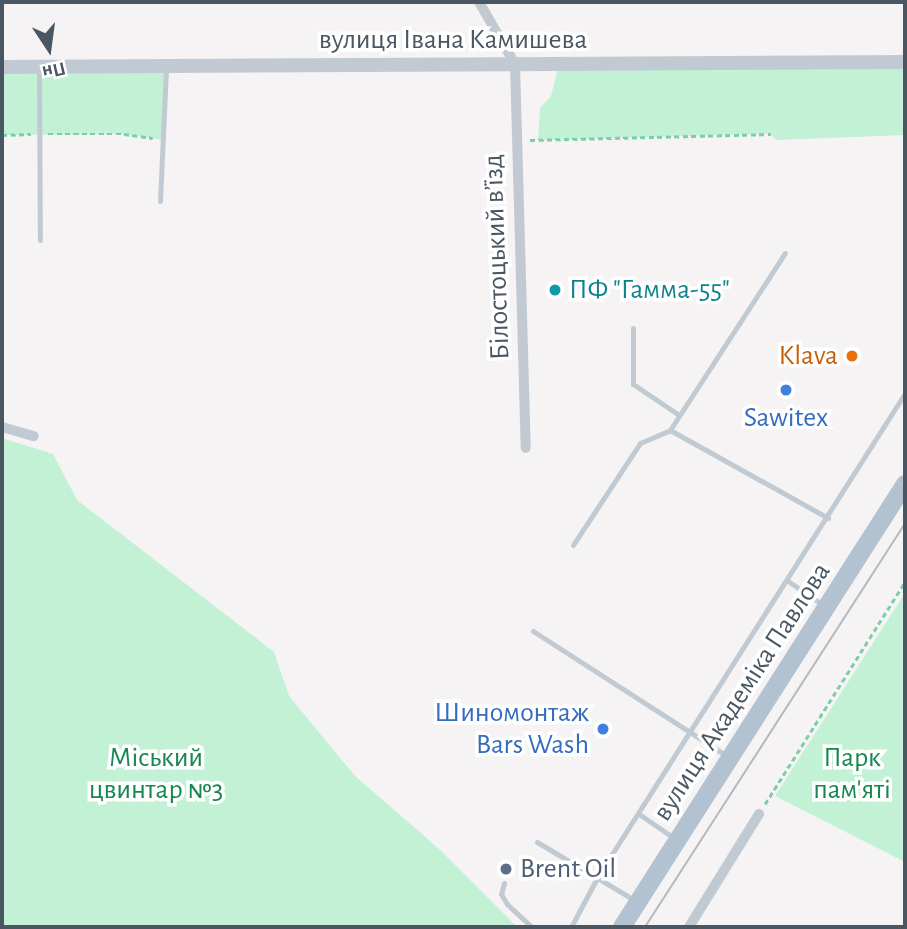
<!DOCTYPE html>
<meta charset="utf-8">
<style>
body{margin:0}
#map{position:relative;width:907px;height:929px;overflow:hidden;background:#f5f3f3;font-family:"Alegreya Sans",sans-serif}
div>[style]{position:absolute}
.green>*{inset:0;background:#c3f1d5}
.path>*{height:2.5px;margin-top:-1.25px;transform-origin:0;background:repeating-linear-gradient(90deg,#7ad0a6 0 5px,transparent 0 8.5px)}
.service>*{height:5px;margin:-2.5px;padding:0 2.5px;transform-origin:2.5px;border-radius:2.5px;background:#c1cad2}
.minor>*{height:10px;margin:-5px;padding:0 5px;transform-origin:5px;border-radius:5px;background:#c1cad2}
.tertiary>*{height:14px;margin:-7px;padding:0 7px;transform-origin:7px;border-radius:7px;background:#c1cad2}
.primary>*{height:18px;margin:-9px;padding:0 9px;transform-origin:9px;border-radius:9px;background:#b3c2d1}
.tram>*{height:2px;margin:-1px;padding:0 1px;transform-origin:1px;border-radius:1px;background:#b5b8bd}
.dots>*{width:19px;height:19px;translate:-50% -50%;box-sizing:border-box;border:4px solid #fff;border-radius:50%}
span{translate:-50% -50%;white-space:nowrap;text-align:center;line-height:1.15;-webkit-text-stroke:7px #fff;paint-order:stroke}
.street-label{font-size:28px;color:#4a5661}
.culture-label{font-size:28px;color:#0d838f}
.left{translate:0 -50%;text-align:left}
.food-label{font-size:28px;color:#c56008}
.right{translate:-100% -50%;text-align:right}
.shop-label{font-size:28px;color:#366cbe}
.park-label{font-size:28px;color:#17864f}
.service-label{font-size:28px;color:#4e5e75}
.frame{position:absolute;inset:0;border:4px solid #4a5661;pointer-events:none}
.north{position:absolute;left:14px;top:14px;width:70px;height:70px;-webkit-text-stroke:5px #fff;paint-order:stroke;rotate:167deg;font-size:19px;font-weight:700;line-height:28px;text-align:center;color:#4a5661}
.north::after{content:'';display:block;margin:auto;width:24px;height:32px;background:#4a5661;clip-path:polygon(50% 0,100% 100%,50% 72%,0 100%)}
</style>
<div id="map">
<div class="green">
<i style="clip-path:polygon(905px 62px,905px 135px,776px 140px,771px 134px,756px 134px,538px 140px,540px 108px,551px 96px,559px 64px)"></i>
<i style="clip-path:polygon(167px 66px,163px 140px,124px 134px,2px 135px,2px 67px)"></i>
<i style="clip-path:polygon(2px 438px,53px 454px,77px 500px,274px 652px,289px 696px,354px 775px,438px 848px,517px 927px,2px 927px)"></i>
<i style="clip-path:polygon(905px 593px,905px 862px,775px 796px)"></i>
</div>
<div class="path">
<i style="left:48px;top:134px;width:76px"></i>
<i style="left:124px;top:134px;width:29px;rotate:8deg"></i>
<i style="left:2px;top:135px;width:29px;rotate:-2deg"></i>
<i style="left:530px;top:140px;width:241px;rotate:-1.4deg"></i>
<i style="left:765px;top:804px;width:262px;rotate:-57.8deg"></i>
</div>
<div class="service">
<i style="left:39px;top:70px;width:170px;rotate:89.7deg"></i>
<i style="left:160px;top:201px;width:132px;rotate:-87.4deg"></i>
<i style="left:633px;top:328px;width:56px;rotate:90deg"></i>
<i style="left:633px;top:384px;width:55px;rotate:34deg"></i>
<i style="left:670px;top:430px;width:181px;rotate:29.1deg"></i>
<i style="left:573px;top:545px;width:122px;rotate:-56.7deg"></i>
<i style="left:640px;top:443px;width:33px;rotate:-23deg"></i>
<i style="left:670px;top:430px;width:211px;rotate:-57deg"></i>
<i style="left:788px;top:581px;width:42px;rotate:34.4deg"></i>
<i style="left:533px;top:631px;width:231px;rotate:32.8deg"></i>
<i style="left:639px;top:814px;width:42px;rotate:34.4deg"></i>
<i style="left:537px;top:842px;width:115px;rotate:30.8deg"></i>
<i style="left:504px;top:883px;width:11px;rotate:105deg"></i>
<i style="left:501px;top:894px;width:12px;rotate:59deg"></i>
<i style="left:507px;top:904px;width:34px;rotate:43deg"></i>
<i style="left:571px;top:927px;width:58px;rotate:-62.1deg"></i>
<i style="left:598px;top:876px;width:572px;rotate:-57.56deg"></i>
</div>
<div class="minor">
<i style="left:479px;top:2px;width:72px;rotate:59.9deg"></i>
<i style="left:515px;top:64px;width:384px;rotate:88.4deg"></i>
<i style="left:2px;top:427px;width:33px;rotate:16deg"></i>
<i style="left:689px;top:927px;width:133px;rotate:-58.2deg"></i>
</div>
<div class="tertiary">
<i style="left:2px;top:67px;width:903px;rotate:-0.32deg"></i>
</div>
<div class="primary">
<i style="left:622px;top:927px;width:526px;rotate:-57.43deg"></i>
</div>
<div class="tram">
<i style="left:645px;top:927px;width:480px;rotate:-57.2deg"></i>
</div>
<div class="dots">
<i style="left:555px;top:290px;background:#0f9aa8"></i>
<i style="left:852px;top:356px;background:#e8710a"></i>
<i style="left:786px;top:390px;background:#3f7fe0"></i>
<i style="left:603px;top:729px;background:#3f7fe0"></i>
<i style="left:506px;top:869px;background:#5c6f8a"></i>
</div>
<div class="street-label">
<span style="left:453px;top:40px">вулиця Івана Камишева</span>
<span style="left:497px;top:257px;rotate:-92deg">Білостоцький в’їзд</span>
<span style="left:742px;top:692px;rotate:-57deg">вулиця Академіка Павлова</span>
</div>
<div class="culture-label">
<span class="left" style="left:569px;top:290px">ПФ "Гамма-55"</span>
</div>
<div class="food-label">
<span class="right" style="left:838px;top:356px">Klava</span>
</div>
<div class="shop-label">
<span style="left:786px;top:418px">Sawitex</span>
<span class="right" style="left:589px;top:729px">Шиномонтаж<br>Bars Wash</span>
</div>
<div class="park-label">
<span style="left:156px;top:774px">Міський<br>цвинтар №3</span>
<span style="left:852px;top:774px">Парк<br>пам'яті</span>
</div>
<div class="service-label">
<span class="left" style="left:520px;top:869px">Brent Oil</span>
</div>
<div class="frame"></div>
<div class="north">Пн</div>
</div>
